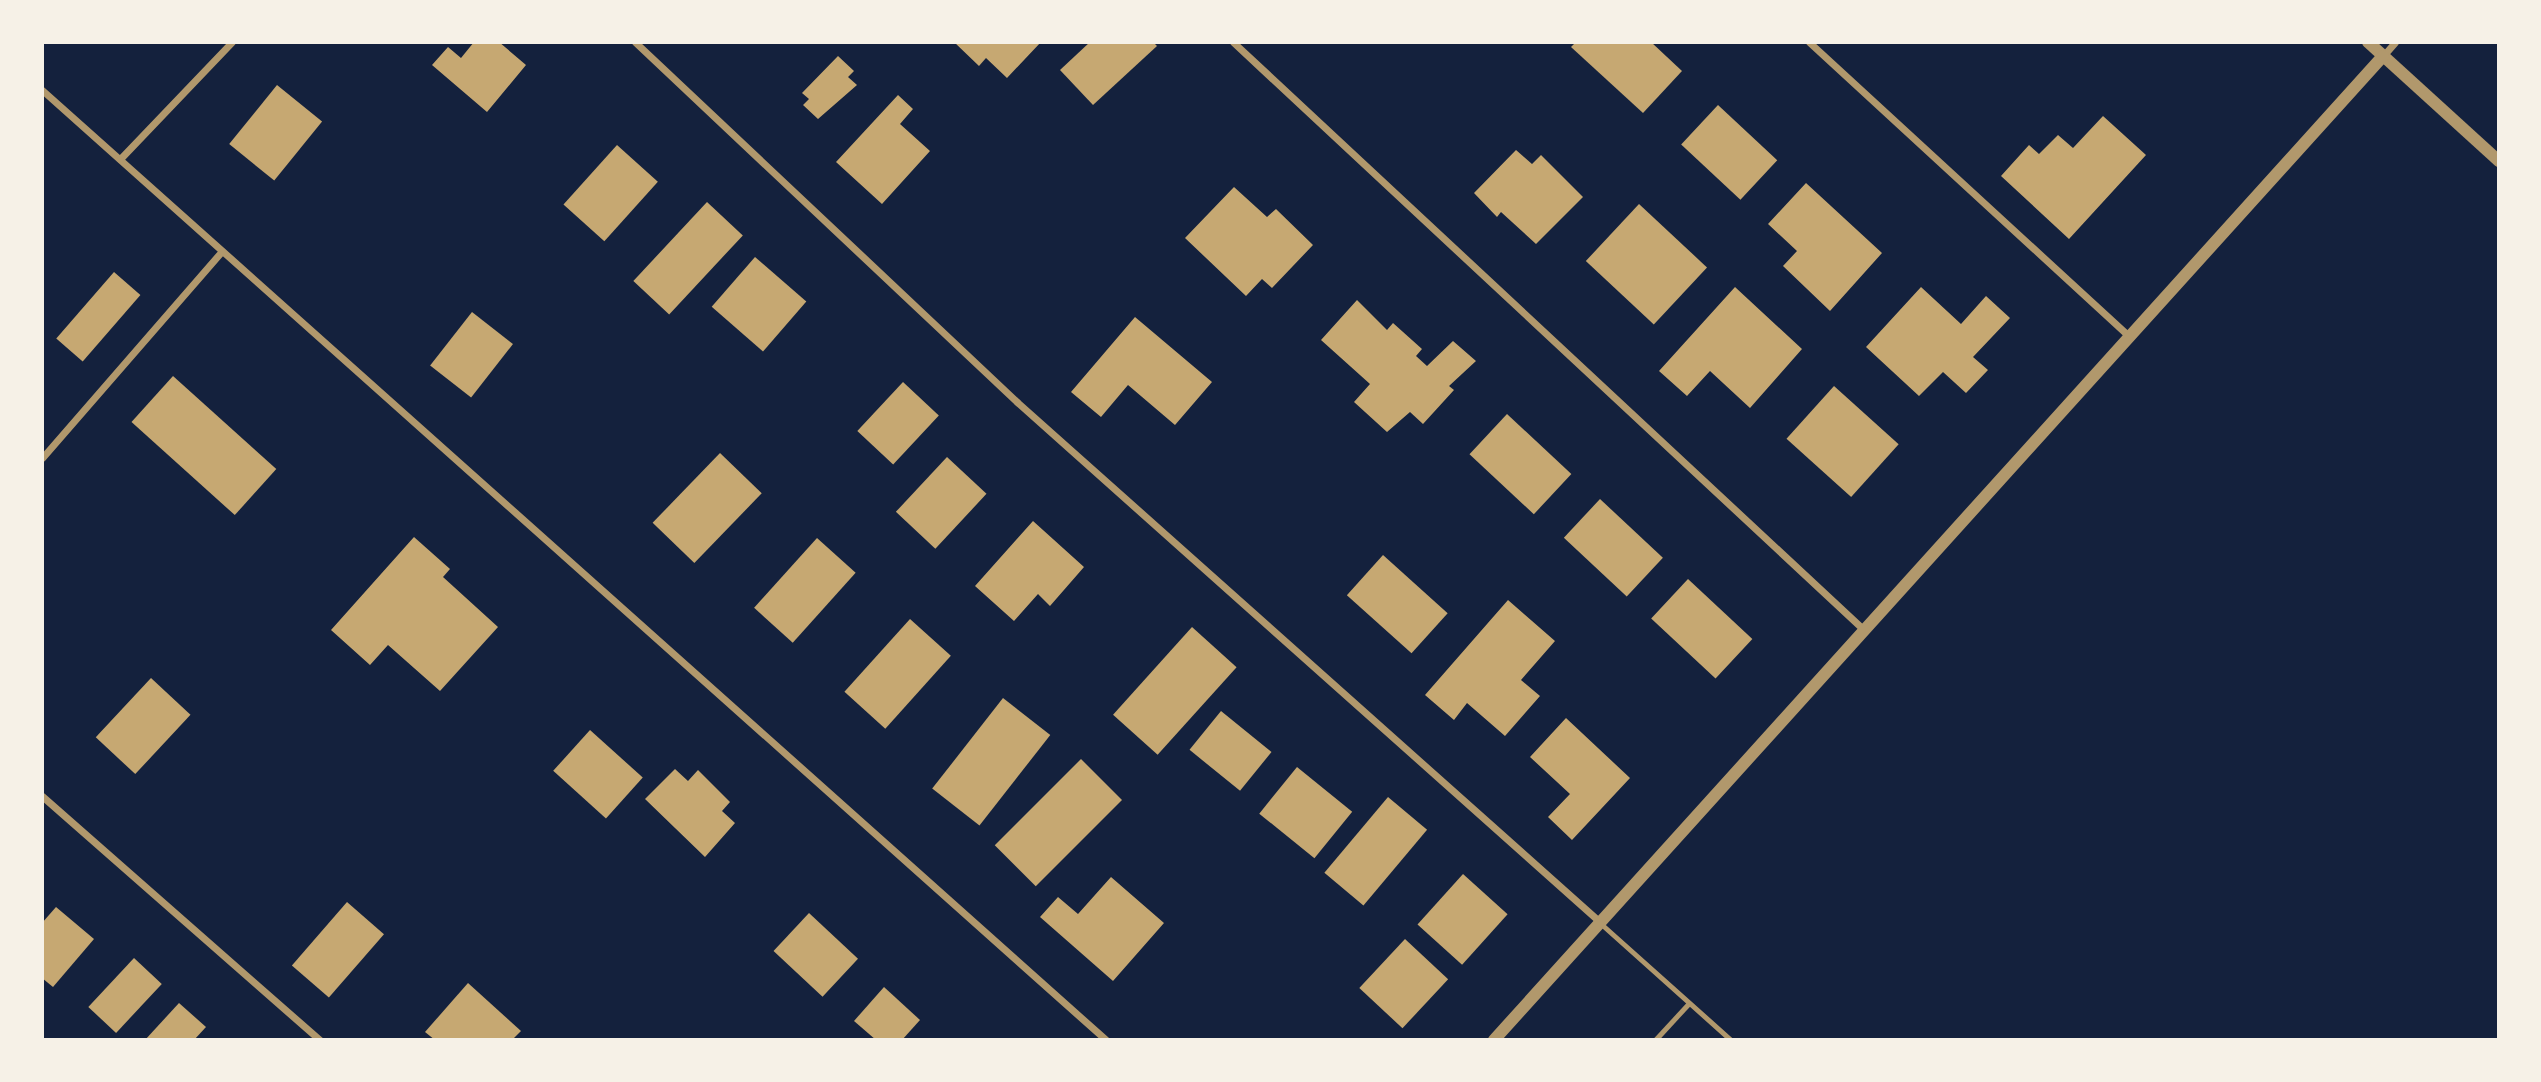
<!DOCTYPE html>
<style>
body{margin:0}
#map{position:relative;width:2541px;height:1082px;overflow:hidden;background:#14213d;font-family:Mulish,sans-serif}
div>[style]{position:absolute}
.building>*{inset:0;background:#c6a872;transform-origin:0 0}
.service>*{height:5px;margin:-2.5px;padding:0 2.5px;transform-origin:2.5px;border-radius:2.5px;background:#b1986c}
.minor>*{height:7px;margin:-3.5px;padding:0 3.5px;transform-origin:3.5px;border-radius:3.5px;background:#b1986c}
.tertiary>*{height:12px;margin:-6px;padding:0 6px;transform-origin:6px;border-radius:6px;background:#b1986c}
span{translate:-50% -50%;white-space:nowrap;text-align:center;line-height:1.15;-webkit-text-stroke:5px #f6f1e7;paint-order:stroke}
.frame{position:absolute;inset:0;border:44px solid #f6f1e7;pointer-events:none}
</style>
<div id="map">
<div class="building">
<i style="clip-path:polygon(474px 42px,499px 42px,526px 65px,487px 112px,432px 65px,448px 47px,461px 58px)"></i>
<i style="clip-path:polygon(954px 42px,1041px 42px,1007px 78px,986px 58px,979px 66px)"></i>
<i style="clip-path:polygon(1090px 42px,1153px 42px,1157px 46px,1093px 105px,1060px 70px)"></i>
<i style="clip-path:polygon(1576px 42px,1651px 42px,1682px 71px,1643px 113px,1571px 47px)"></i>
<i style="clip-path:polygon(838px 56px,854px 71px,848px 77px,857px 85px,818px 119px,803px 105px,809px 99px,802px 93px)"></i>
<i style="left:277px;top:85px;width:58px;height:76px;rotate:39deg"></i>
<i style="clip-path:polygon(898px 95px,913px 109px,900px 124px,930px 151px,882px 204px,836px 162px)"></i>
<i style="left:1718px;top:105px;width:81px;height:54px;rotate:43deg"></i>
<i style="clip-path:polygon(2103px 116px,2146px 155px,2069px 239px,2001px 176px,2029px 145px,2039px 154px,2058px 135px,2073px 148px)"></i>
<i style="left:617px;top:145px;width:55px;height:80px;rotate:42deg"></i>
<i style="clip-path:polygon(1516px 150px,1532px 164px,1541px 155px,1583px 197px,1536px 244px,1501px 212px,1497px 217px,1474px 193px)"></i>
<i style="clip-path:polygon(1806px 183px,1882px 253px,1830px 311px,1783px 266px,1797px 251px,1768px 224px)"></i>
<i style="clip-path:polygon(1234px 187px,1267px 217px,1276px 209px,1313px 245px,1272px 288px,1262px 279px,1246px 296px,1185px 238px)"></i>
<i style="left:707px;top:202px;width:49px;height:108px;rotate:43deg"></i>
<i style="left:1639px;top:204px;width:93px;height:78px;rotate:43deg"></i>
<i style="left:755px;top:257px;width:68px;height:66px;rotate:41deg"></i>
<i style="left:114px;top:272px;width:35px;height:88px;rotate:41deg"></i>
<i style="clip-path:polygon(1735px 287px,1802px 349px,1750px 408px,1710px 371px,1687px 396px,1659px 371px)"></i>
<i style="clip-path:polygon(1921px 287px,1961px 324px,1986px 296px,2010px 318px,1973px 357px,1988px 370px,1966px 393px,1943px 372px,1919px 396px,1866px 347px)"></i>
<i style="clip-path:polygon(1357px 300px,1387px 330px,1393px 323px,1422px 349px,1416px 356px,1427px 366px,1453px 341px,1476px 361px,1449px 386px,1454px 390px,1423px 424px,1410px 412px,1387px 432px,1354px 402px,1370px 384px,1321px 340px)"></i>
<i style="left:472px;top:312px;width:52px;height:68px;rotate:38deg"></i>
<i style="clip-path:polygon(1135px 317px,1212px 382px,1175px 425px,1128px 385px,1101px 417px,1071px 392px)"></i>
<i style="left:173px;top:376px;width:139px;height:62px;rotate:42deg"></i>
<i style="left:903px;top:382px;width:49px;height:67px;rotate:43deg"></i>
<i style="left:1834px;top:386px;width:87px;height:71px;rotate:42deg"></i>
<i style="left:1507px;top:414px;width:88px;height:55px;rotate:43deg"></i>
<i style="left:720px;top:453px;width:58px;height:97px;rotate:44deg"></i>
<i style="left:947px;top:457px;width:54px;height:75px;rotate:43deg"></i>
<i style="left:1600px;top:499px;width:86px;height:53px;rotate:43deg"></i>
<i style="clip-path:polygon(1033px 521px,1084px 567px,1050px 606px,1038px 594px,1014px 621px,975px 586px)"></i>
<i style="clip-path:polygon(414px 537px,450px 569px,443px 577px,498px 627px,440px 691px,388px 645px,370px 665px,331px 630px)"></i>
<i style="left:817px;top:538px;width:52px;height:94px;rotate:42deg"></i>
<i style="left:1383px;top:555px;width:87px;height:54px;rotate:42deg"></i>
<i style="left:1688px;top:579px;width:88px;height:54px;rotate:43deg"></i>
<i style="clip-path:polygon(1508px 600px,1555px 641px,1521px 680px,1540px 696px,1505px 736px,1467px 703px,1454px 720px,1425px 695px)"></i>
<i style="left:910px;top:619px;width:55px;height:98px;rotate:42deg"></i>
<i style="left:1192px;top:627px;width:60px;height:118px;rotate:42deg"></i>
<i style="left:151px;top:678px;width:54px;height:81px;rotate:43deg"></i>
<i style="left:1003px;top:698px;width:60px;height:115px;rotate:38deg"></i>
<i style="left:1221px;top:711px;width:65px;height:50px;rotate:39deg"></i>
<i style="clip-path:polygon(1566px 718px,1630px 778px,1572px 840px,1548px 817px,1570px 794px,1530px 757px)"></i>
<i style="left:590px;top:730px;width:71px;height:55px;rotate:42deg"></i>
<i style="left:1081px;top:759px;width:58px;height:122px;rotate:45deg"></i>
<i style="left:1297px;top:767px;width:71px;height:60px;rotate:39deg"></i>
<i style="clip-path:polygon(675px 769px,688px 781px,698px 770px,730px 802px,722px 811px,735px 823px,705px 857px,645px 799px)"></i>
<i style="left:1388px;top:797px;width:51px;height:99px;rotate:40deg"></i>
<i style="left:1463px;top:874px;width:60px;height:68px;rotate:42deg"></i>
<i style="clip-path:polygon(1111px 877px,1164px 923px,1113px 981px,1040px 917px,1058px 897px,1078px 914px)"></i>
<i style="left:347px;top:902px;width:49px;height:84px;rotate:41deg"></i>
<i style="clip-path:polygon(56px 907px,94px 939px,53px 987px,42px 978px,42px 923px)"></i>
<i style="left:809px;top:913px;width:67px;height:52px;rotate:43deg"></i>
<i style="left:1405px;top:939px;width:59px;height:67px;rotate:43deg"></i>
<i style="left:134px;top:958px;width:38px;height:67px;rotate:43deg"></i>
<i style="clip-path:polygon(468px 983px,521px 1031px,512px 1040px,435px 1040px,425px 1032px)"></i>
<i style="clip-path:polygon(884px 987px,920px 1020px,902px 1040px,876px 1040px,854px 1021px)"></i>
<i style="clip-path:polygon(179px 1003px,206px 1027px,194px 1040px,145px 1040px)"></i>
</div>
<div class="service">
<i style="left:1600px;top:923px;width:176px;rotate:41.8deg"></i>
<i style="left:1655px;top:1040px;width:50px;rotate:-47.4deg"></i>
</div>
<div class="minor">
<i style="left:635px;top:42px;width:525px;rotate:43.3deg"></i>
<i style="left:1017px;top:402px;width:781px;rotate:41.73deg"></i>
<i style="left:1233px;top:42px;width:862px;rotate:42.98deg"></i>
<i style="left:1809px;top:42px;width:435px;rotate:42.6deg"></i>
<i style="left:2383px;top:56px;width:18px;rotate:-49deg"></i>
<i style="left:42px;top:90px;width:1426px;rotate:41.76deg"></i>
<i style="left:120px;top:159px;width:162px;rotate:-46.3deg"></i>
<i style="left:42px;top:458px;width:274px;rotate:-49deg"></i>
<i style="left:42px;top:796px;width:370px;rotate:41.3deg"></i>
</div>
<div class="tertiary">
<i style="left:2368px;top:42px;width:177px;rotate:42.3deg"></i>
<i style="left:1494px;top:1040px;width:1326px;rotate:-47.9deg"></i>
</div>
<div class="frame"></div>
</div>
